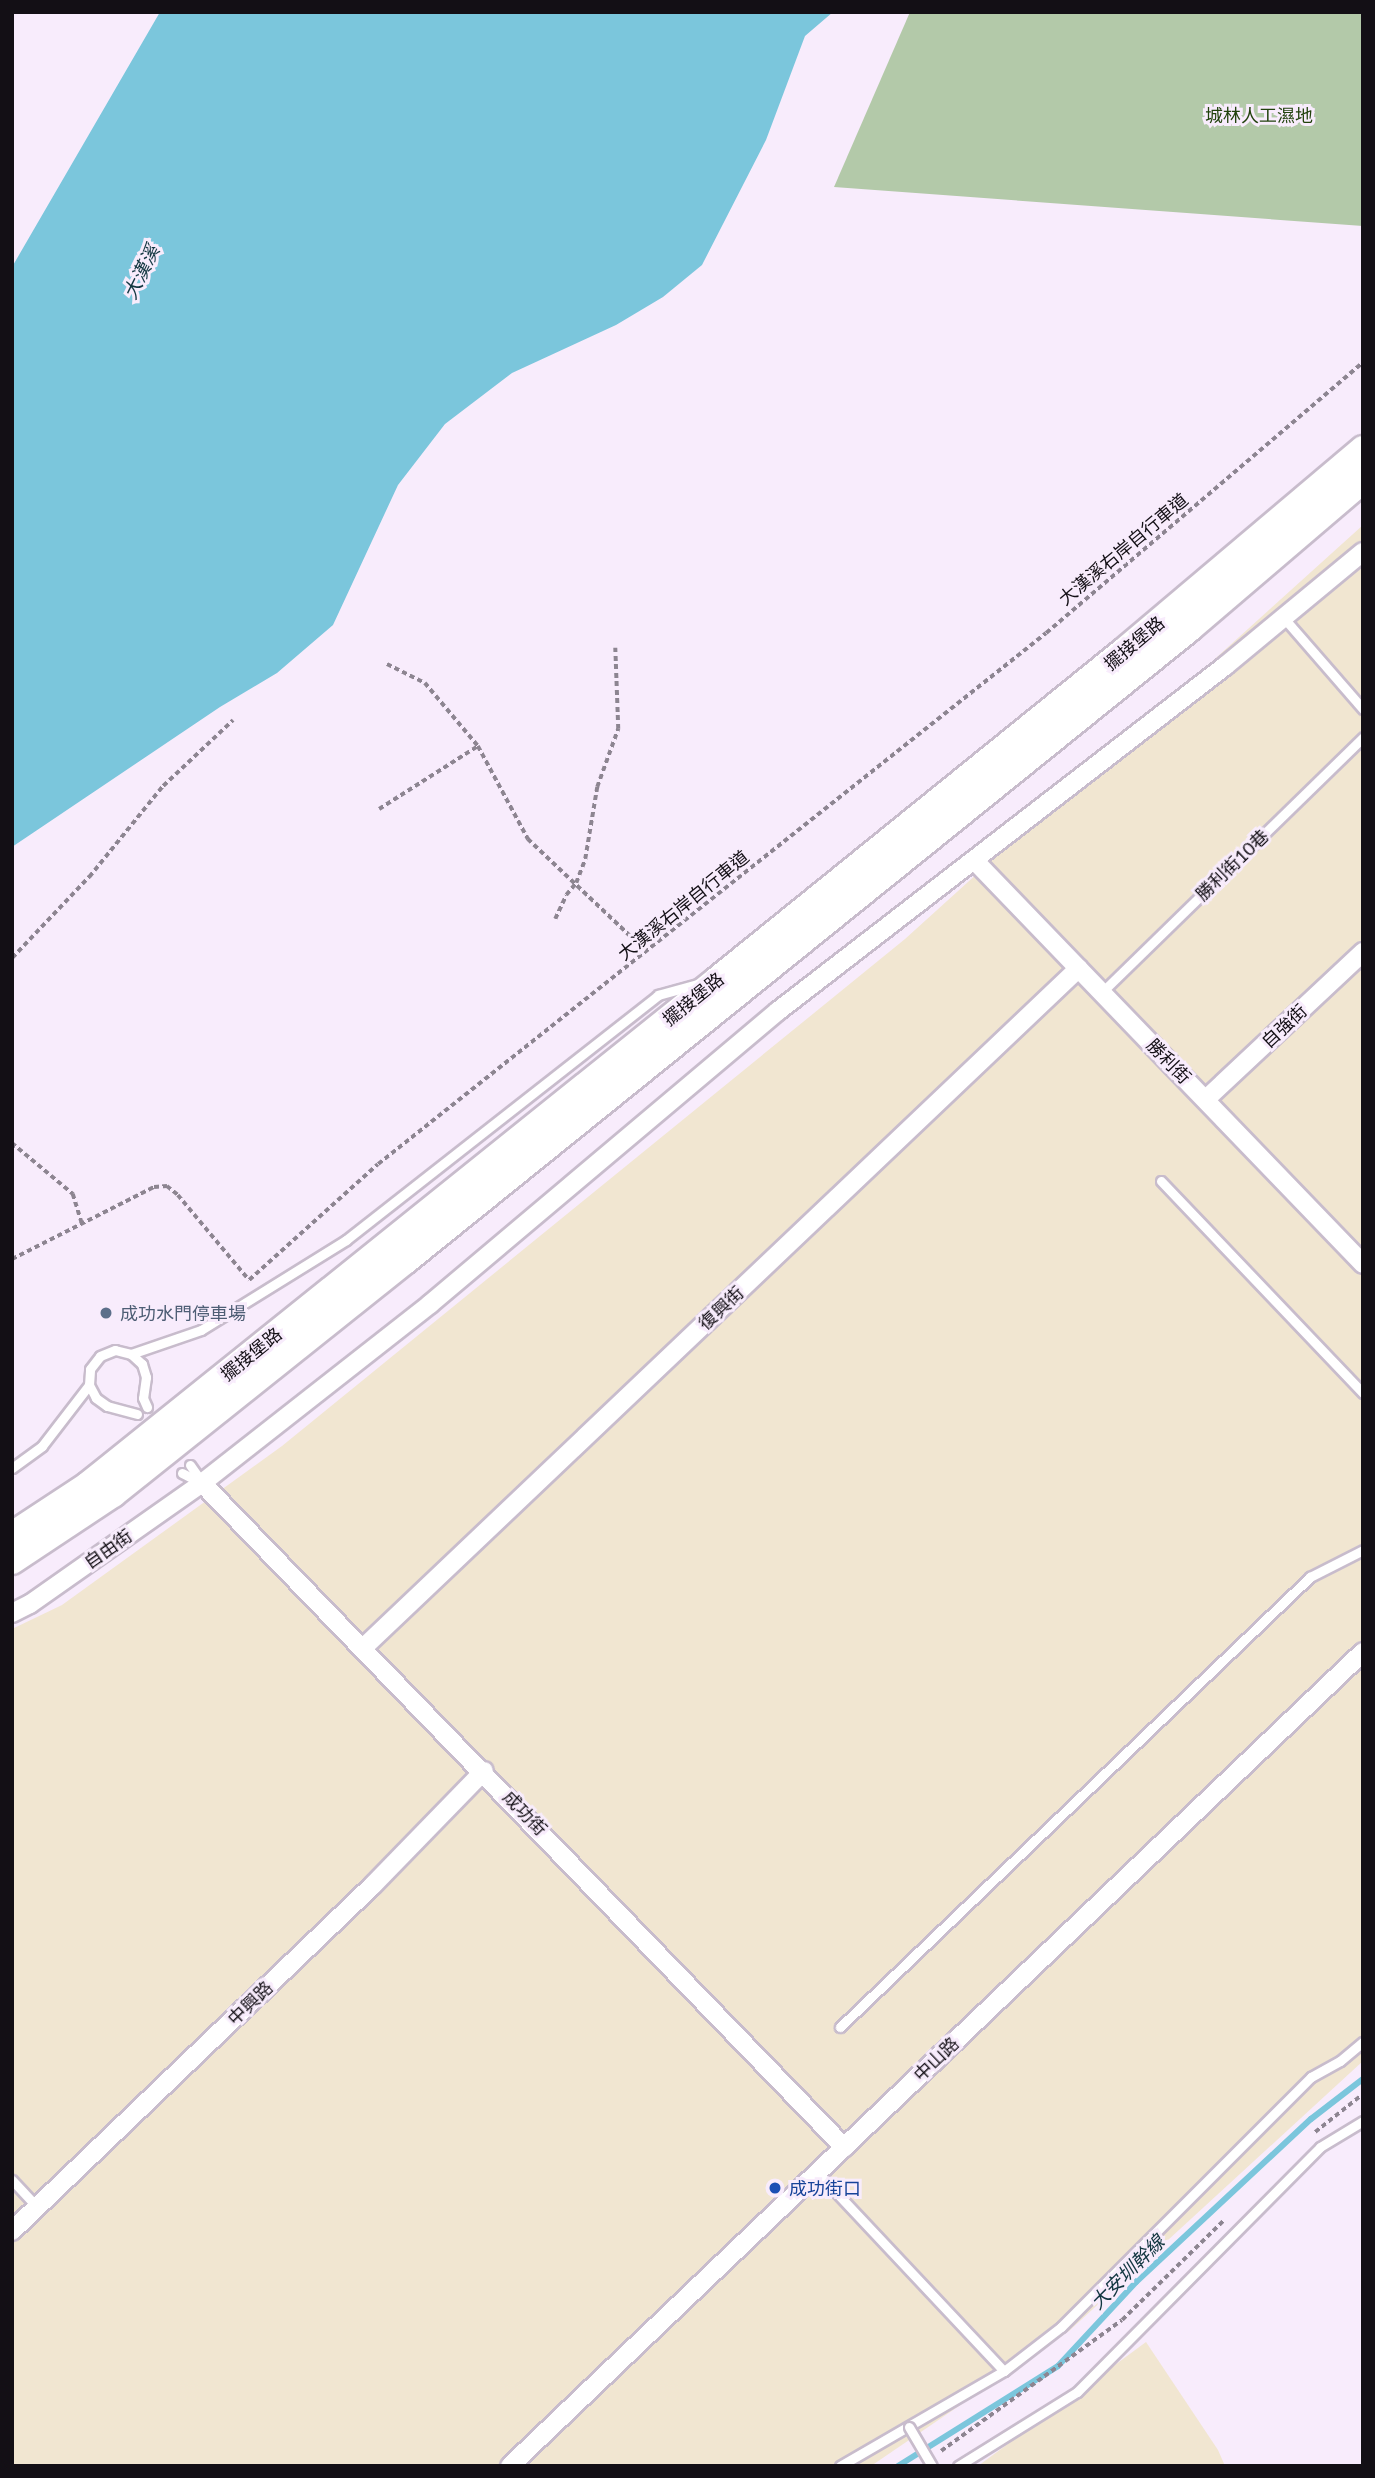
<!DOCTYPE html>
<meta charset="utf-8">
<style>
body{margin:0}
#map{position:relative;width:1375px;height:2478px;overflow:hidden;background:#f8ecfc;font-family:Lato,"Noto Sans TC",sans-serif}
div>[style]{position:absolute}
.industrial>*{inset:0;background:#f1e6d1}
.green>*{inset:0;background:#b3c9a9}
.water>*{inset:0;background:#7bc6dc}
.stream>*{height:6px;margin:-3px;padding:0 3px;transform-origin:3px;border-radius:3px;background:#7bc6dc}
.path>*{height:3.5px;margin-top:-1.75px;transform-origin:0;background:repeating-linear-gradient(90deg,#8d8591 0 5px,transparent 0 8.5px)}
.roads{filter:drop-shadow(2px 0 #c8bccc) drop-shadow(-2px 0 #c8bccc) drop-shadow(0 2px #c8bccc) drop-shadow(0 -2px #c8bccc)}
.lane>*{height:9px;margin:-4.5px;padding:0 4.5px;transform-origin:4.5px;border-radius:4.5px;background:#fff}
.street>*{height:18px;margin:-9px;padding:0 9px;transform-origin:9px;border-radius:9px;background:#fff}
.secondary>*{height:26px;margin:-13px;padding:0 13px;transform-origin:13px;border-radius:13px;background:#fff}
.bridges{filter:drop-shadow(2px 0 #c8bccc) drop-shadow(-2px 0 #c8bccc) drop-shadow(0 2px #c8bccc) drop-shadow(0 -2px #c8bccc)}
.lane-bridge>*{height:9px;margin:-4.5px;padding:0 4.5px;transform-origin:4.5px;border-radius:4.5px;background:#fff}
.dots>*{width:19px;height:19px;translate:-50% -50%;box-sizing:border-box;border:4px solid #f8ecfc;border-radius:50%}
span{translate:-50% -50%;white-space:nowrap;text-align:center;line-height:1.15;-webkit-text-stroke:6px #f8ecfc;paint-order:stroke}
.park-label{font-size:18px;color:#21420c}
.street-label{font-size:18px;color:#130f15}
.service-label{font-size:18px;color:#4e5e75}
.left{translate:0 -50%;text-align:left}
.transit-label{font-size:18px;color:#164399}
.water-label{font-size:19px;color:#123640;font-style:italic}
.frame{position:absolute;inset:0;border:14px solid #130f15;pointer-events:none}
</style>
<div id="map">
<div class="industrial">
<i style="clip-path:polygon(1363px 525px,1363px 2061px,1069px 2331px,871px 2466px,12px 2466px,12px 1629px,62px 1605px,282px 1446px,905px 939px)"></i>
<i style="clip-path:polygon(1146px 2342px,1218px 2450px,1225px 2466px,978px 2466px)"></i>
</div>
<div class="green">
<i style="clip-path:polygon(910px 12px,1363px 12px,1363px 226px,834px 187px)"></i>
</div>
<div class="water">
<i style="clip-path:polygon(160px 12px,833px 12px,805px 36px,766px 140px,702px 265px,663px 297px,616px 325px,512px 373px,445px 424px,398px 485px,333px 625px,277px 673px,220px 707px,12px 847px,12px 267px)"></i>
</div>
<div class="stream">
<i style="left:898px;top:2466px;width:189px;rotate:-32deg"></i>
<i style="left:1058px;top:2366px;width:115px;rotate:-47.1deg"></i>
<i style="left:1136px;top:2282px;width:239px;rotate:-43deg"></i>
<i style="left:1311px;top:2119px;width:66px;rotate:-37.6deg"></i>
</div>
<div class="path">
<i style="left:387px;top:664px;width:42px;rotate:26.6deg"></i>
<i style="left:425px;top:683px;width:82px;rotate:49.9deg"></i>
<i style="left:478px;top:746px;width:106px;rotate:61.7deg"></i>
<i style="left:528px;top:839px;width:164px;rotate:43.5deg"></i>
<i style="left:379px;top:809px;width:117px;rotate:-32.5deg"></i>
<i style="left:555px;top:919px;width:26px;rotate:-65deg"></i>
<i style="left:566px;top:895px;width:16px;rotate:-50deg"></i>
<i style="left:576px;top:883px;width:26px;rotate:-69deg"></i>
<i style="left:585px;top:859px;width:73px;rotate:-80.5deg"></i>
<i style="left:597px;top:787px;width:62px;rotate:-70.1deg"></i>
<i style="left:618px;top:729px;width:81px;rotate:-92.1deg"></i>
<i style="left:12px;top:958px;width:112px;rotate:-46.5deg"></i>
<i style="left:89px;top:877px;width:117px;rotate:-50.9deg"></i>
<i style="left:163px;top:786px;width:96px;rotate:-43.3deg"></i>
<i style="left:12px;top:1143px;width:80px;rotate:39.9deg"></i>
<i style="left:73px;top:1194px;width:31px;rotate:73deg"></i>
<i style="left:12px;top:1259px;width:159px;rotate:-26.9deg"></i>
<i style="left:154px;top:1187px;width:13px;rotate:-4deg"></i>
<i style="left:167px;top:1186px;width:14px;rotate:39deg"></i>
<i style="left:178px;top:1195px;width:111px;rotate:50.1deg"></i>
<i style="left:249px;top:1280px;width:173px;rotate:-42deg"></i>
<i style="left:378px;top:1164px;width:853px;rotate:-38.48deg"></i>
<i style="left:1046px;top:633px;width:417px;rotate:-40.5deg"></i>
<i style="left:1315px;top:2132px;width:61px;rotate:-38.4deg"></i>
<i style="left:941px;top:2451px;width:223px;rotate:-35.9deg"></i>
<i style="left:1122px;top:2320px;width:143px;rotate:-44.4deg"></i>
</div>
<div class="roads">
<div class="lane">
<i style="left:1283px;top:617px;width:122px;rotate:49deg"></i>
<i style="left:1102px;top:992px;width:365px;rotate:-44.3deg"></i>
<i style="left:1161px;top:1181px;width:293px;rotate:46.4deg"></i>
<i style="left:131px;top:1354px;width:74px;rotate:-18.9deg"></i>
<i style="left:201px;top:1330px;width:171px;rotate:-31.8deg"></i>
<i style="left:346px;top:1240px;width:397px;rotate:-38.1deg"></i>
<i style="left:658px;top:995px;width:41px;rotate:-15.4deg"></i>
<i style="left:137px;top:1414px;width:31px;rotate:-165deg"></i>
<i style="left:107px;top:1406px;width:14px;rotate:-144deg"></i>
<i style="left:96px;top:1398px;width:15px;rotate:-118deg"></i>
<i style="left:89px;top:1385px;width:16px;rotate:-86deg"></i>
<i style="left:90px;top:1369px;width:16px;rotate:-52deg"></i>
<i style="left:100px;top:1356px;width:16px;rotate:-22deg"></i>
<i style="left:115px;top:1350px;width:16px;rotate:14deg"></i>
<i style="left:131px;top:1354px;width:15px;rotate:42deg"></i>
<i style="left:142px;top:1364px;width:14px;rotate:73deg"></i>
<i style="left:146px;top:1377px;width:21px;rotate:98deg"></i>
<i style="left:143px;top:1398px;width:10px;rotate:66deg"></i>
<i style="left:190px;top:1465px;width:19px;rotate:55deg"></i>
<i style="left:12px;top:1468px;width:37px;rotate:-36deg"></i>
<i style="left:42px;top:1446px;width:77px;rotate:-52.4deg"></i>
<i style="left:182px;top:1473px;width:22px;rotate:27deg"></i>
<i style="left:840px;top:2027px;width:651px;rotate:-43.75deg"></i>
<i style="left:1310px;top:1577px;width:59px;rotate:-27deg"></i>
<i style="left:817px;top:2172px;width:273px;rotate:46.8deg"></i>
<i style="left:12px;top:2180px;width:37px;rotate:47deg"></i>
<i style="left:840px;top:2466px;width:190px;rotate:-30.1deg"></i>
<i style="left:1004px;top:2371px;width:72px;rotate:-37.7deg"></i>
<i style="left:1061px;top:2327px;width:354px;rotate:-45deg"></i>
<i style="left:1311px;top:2077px;width:33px;rotate:-29deg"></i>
<i style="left:1340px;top:2061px;width:30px;rotate:-40deg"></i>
<i style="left:958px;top:2466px;width:140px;rotate:-31.9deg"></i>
<i style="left:1077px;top:2392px;width:345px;rotate:-45.2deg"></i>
<i style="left:1320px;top:2147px;width:50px;rotate:-31.2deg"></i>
</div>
<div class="street">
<i style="left:974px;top:860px;width:561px;rotate:46.08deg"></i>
<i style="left:1206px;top:1099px;width:215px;rotate:-43.1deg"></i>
<i style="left:202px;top:1483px;width:924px;rotate:45.97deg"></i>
<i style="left:12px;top:1613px;width:20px;rotate:-27deg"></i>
<i style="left:30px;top:1604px;width:210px;rotate:-35.1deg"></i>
<i style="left:202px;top:1483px;width:290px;rotate:-38.1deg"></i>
<i style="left:430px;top:1304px;width:455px;rotate:-40.1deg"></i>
<i style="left:778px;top:1011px;width:565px;rotate:-37.66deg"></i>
<i style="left:1225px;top:666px;width:179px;rotate:-39.6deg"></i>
<i style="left:363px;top:1648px;width:987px;rotate:-43.52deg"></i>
<i style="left:12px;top:2231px;width:500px;rotate:-43.78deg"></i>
<i style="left:373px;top:1885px;width:159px;rotate:-45.8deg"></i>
<i style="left:510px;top:2466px;width:1179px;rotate:-43.66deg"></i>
</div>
<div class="secondary">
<i style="left:12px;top:1535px;width:91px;rotate:-33.3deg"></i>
<i style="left:88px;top:1485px;width:807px;rotate:-38.76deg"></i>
<i style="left:717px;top:980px;width:523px;rotate:-38.95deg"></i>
<i style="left:1124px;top:651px;width:313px;rotate:-40.2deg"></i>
<i style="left:12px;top:1561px;width:121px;rotate:-33.6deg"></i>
<i style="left:113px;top:1494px;width:374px;rotate:-38.6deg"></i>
<i style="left:405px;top:1261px;width:1008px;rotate:-38.88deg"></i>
<i style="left:1190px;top:628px;width:228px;rotate:-40.5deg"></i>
</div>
</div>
<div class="bridges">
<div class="lane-bridge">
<i style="left:909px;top:2427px;width:45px;rotate:59.5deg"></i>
</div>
</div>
<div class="dots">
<i style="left:106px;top:1313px;background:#5c6f8a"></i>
<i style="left:775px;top:2188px;background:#1a4fb4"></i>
</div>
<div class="park-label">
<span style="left:1259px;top:115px">城林人工濕地</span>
</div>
<div class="street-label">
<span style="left:1123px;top:549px;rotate:-40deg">大漢溪右岸自行車道</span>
<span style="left:1134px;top:643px;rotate:-40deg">擺接堡路</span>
<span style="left:1232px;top:865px;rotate:-44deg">勝利街10巷</span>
<span style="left:683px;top:905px;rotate:-39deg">大漢溪右岸自行車道</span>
<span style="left:693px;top:999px;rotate:-39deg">擺接堡路</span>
<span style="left:1284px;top:1026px;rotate:-43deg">自強街</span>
<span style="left:1169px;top:1061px;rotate:46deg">勝利街</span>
<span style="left:721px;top:1308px;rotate:-43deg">復興街</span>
<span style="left:251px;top:1354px;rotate:-39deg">擺接堡路</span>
<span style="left:108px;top:1549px;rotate:-35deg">自由街</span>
<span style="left:525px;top:1813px;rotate:46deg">成功街</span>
<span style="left:250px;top:2003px;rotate:-44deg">中興路</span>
<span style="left:936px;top:2059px;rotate:-44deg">中山路</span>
</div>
<div class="service-label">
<span class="left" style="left:120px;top:1313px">成功水門停車場</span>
</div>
<div class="transit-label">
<span class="left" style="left:789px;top:2188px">成功街口</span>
</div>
<div class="water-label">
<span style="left:141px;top:272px;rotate:-64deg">大漢溪</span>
<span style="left:1127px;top:2272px;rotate:-45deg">大安圳幹線</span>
</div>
<div class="frame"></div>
</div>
